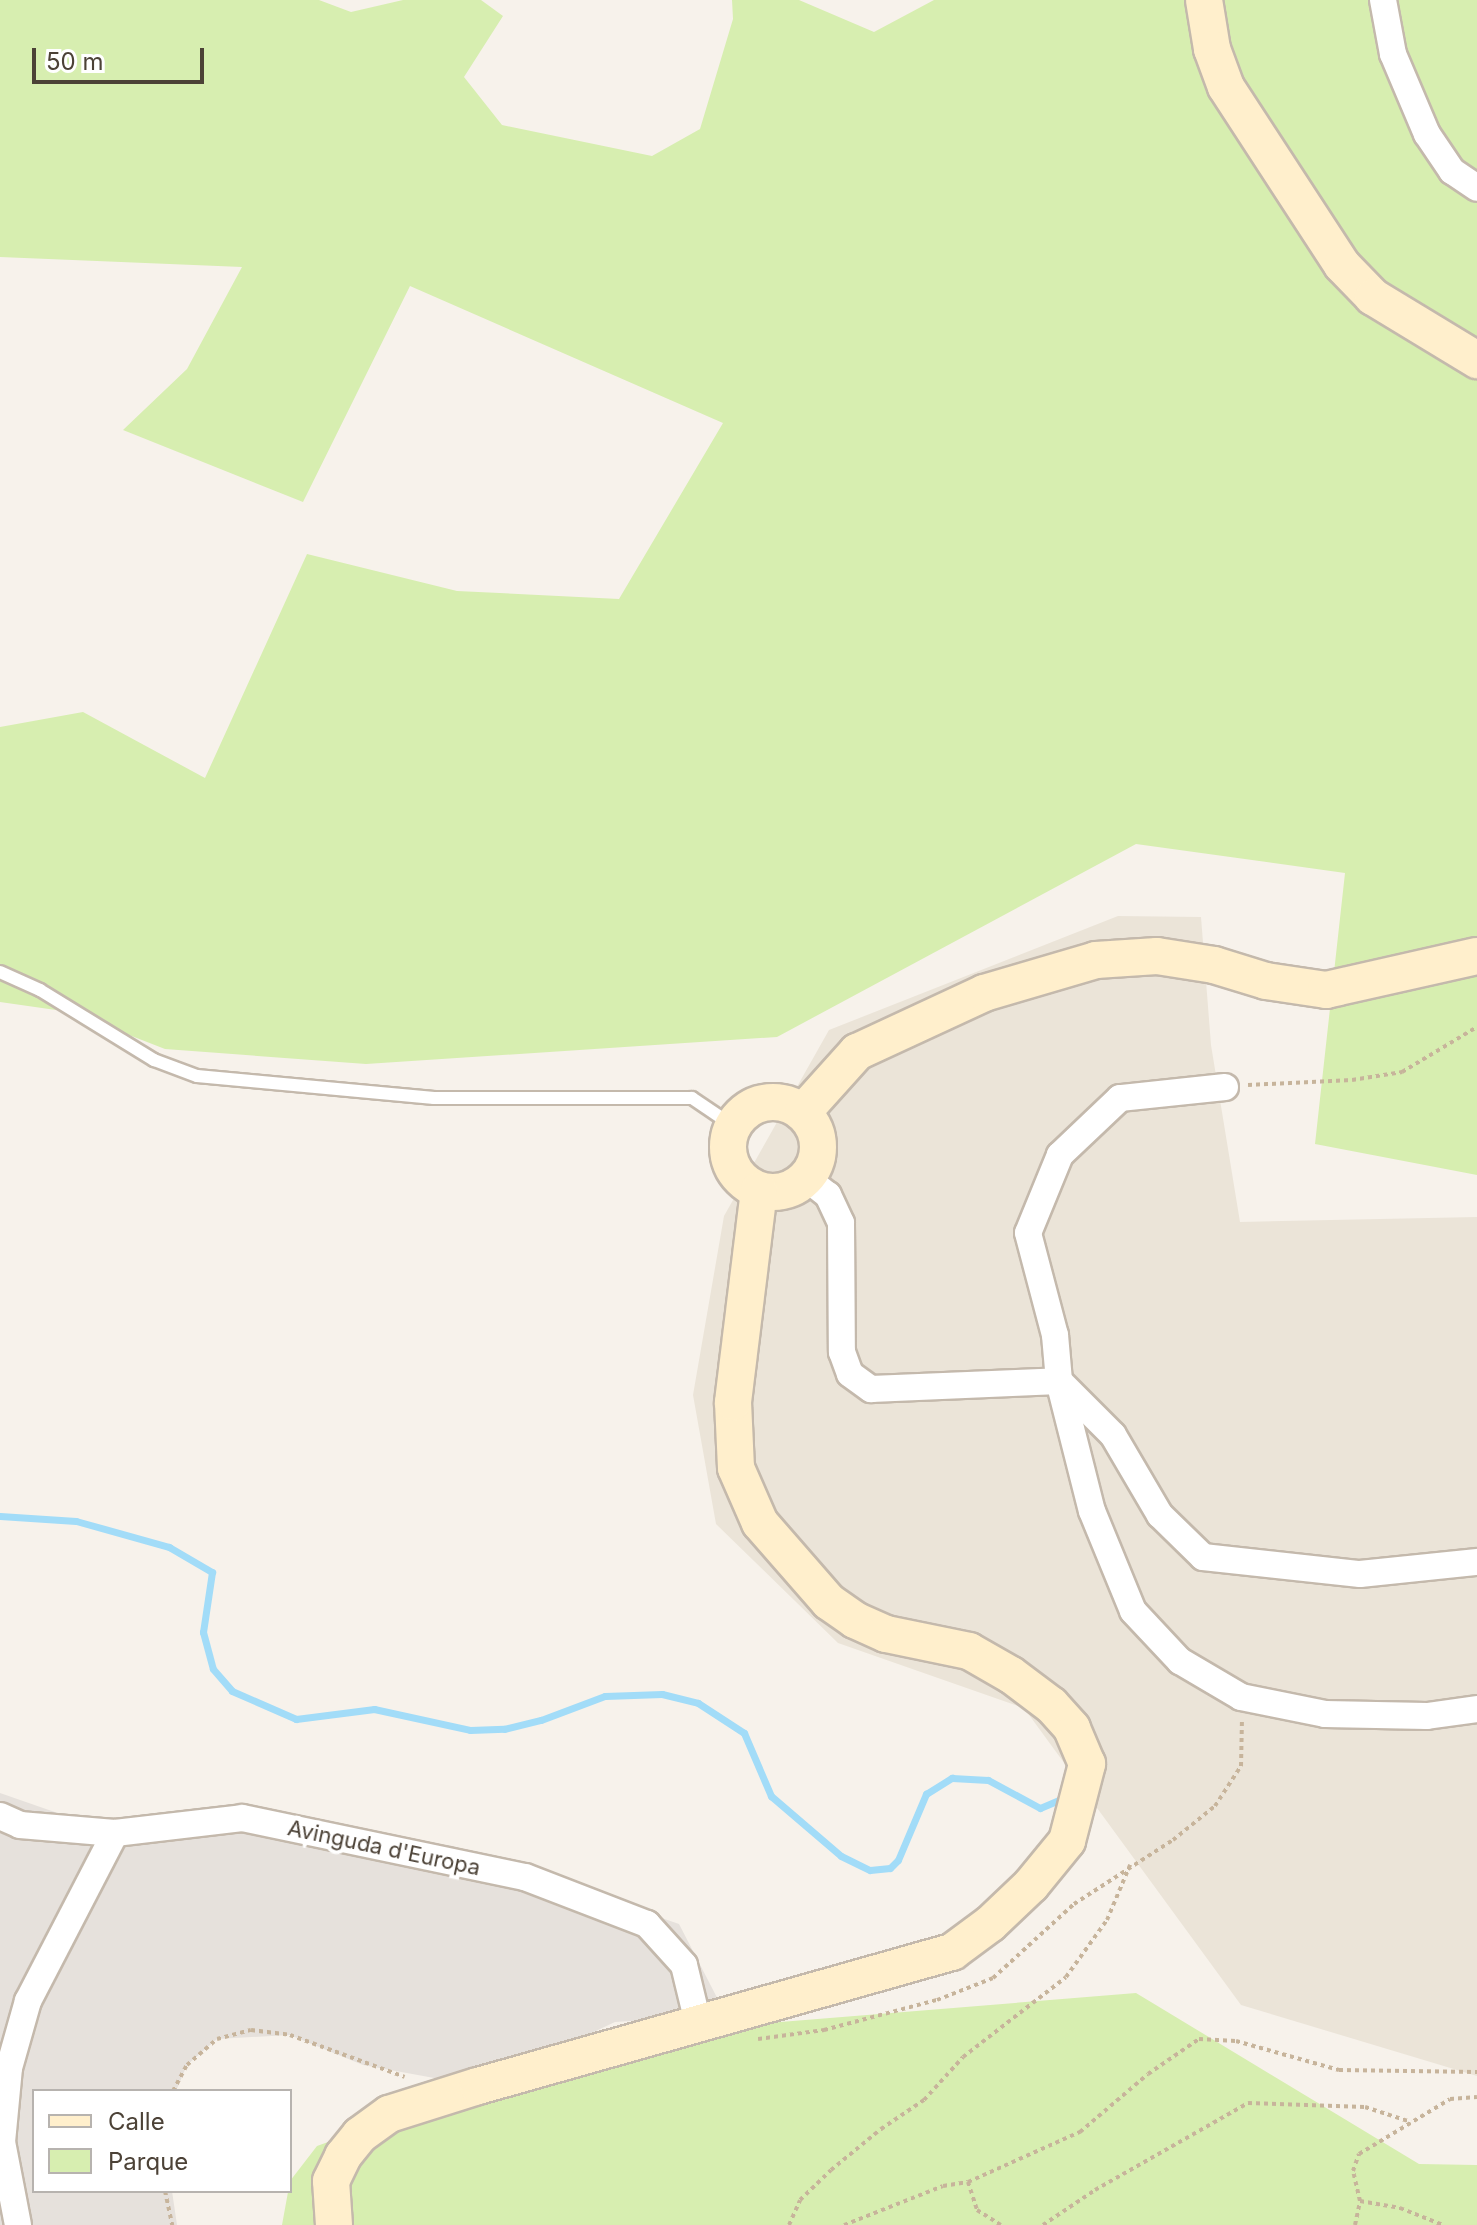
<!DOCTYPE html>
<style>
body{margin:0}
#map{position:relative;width:1477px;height:2225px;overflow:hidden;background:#f7f2eb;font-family:Inter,sans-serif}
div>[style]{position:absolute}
.residential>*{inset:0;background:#ebe4d8}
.industrial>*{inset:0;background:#e6e1dc}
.green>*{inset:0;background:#d7eeb0}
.stream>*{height:7px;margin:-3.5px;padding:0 3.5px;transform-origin:3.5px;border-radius:3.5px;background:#a2dcf8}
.path>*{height:4px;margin-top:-2px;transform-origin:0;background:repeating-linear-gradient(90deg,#c7b49b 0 4px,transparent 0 8px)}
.roads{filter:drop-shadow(2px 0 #c4b9ac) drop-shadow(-2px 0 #c4b9ac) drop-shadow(0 2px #c4b9ac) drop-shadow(0 -2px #c4b9ac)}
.lane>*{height:12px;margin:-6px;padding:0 6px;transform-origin:6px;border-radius:6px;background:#fff}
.street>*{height:26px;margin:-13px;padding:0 13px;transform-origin:13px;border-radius:13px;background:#fff}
.secondary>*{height:36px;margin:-18px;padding:0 18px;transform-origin:18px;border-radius:18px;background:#ffefcc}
.secondary>.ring{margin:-18px;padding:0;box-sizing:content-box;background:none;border:36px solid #ffefcc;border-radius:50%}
span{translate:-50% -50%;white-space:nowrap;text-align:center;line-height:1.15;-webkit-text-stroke:8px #fff;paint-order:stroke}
.street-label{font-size:22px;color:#4c4237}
.legend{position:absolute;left:32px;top:2089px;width:260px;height:104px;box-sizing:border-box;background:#fff;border:2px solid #b7b3af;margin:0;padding:10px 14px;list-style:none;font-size:24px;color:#4c4237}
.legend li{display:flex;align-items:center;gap:16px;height:40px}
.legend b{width:40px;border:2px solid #b7b3af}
.scale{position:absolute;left:32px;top:48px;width:172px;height:36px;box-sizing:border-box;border:4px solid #4c4237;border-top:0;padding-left:10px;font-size:24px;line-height:28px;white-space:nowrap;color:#4c4237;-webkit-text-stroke:6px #fff;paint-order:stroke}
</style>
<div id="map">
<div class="residential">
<i style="clip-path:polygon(1118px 916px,1201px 917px,1211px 1045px,1240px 1222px,1477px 1217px,1477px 2076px,1241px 2005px,1024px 1708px,838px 1643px,716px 1524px,693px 1395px,724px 1216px,829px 1030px)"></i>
</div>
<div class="industrial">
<i style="clip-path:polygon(0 1793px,115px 1833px,242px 1818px,453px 1846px,679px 1924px,726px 2015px,615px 2022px,478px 2086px,363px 2065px,290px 2035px,217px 2039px,187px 2065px,176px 2091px,34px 2091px,34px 2191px,172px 2191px,177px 2225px,0 2225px)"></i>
</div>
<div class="green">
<i style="clip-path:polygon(0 0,319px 0,351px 12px,403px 0,481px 0,503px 16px,464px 77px,502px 125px,652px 156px,700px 129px,733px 19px,732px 0,799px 0,874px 32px,934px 0,1477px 0,1477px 1175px,1315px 1144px,1345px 873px,1136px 844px,777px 1037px,366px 1064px,165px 1049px,70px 1012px,0 1002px,0 727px,83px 712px,205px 778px,307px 554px,457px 591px,619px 599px,723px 423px,410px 286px,303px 502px,123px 430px,187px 369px,242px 267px,0 257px)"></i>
<i style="clip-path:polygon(1136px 1993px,1419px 2164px,1477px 2165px,1477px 2225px,282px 2225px,290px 2181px,317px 2146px,623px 2035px)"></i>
</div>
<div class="stream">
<i style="left:0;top:1516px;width:76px;rotate:3.8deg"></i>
<i style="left:76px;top:1521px;width:97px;rotate:15.6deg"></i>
<i style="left:169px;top:1547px;width:50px;rotate:30.2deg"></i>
<i style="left:212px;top:1572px;width:61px;rotate:98.5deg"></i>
<i style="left:203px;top:1632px;width:38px;rotate:75deg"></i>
<i style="left:213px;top:1669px;width:29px;rotate:49deg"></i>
<i style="left:232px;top:1691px;width:70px;rotate:23.6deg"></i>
<i style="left:296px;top:1719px;width:79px;rotate:-7.3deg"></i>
<i style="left:374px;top:1709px;width:98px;rotate:12.3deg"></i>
<i style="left:470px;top:1730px;width:34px;rotate:-2deg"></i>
<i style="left:504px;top:1729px;width:38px;rotate:-14deg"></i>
<i style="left:541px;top:1720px;width:68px;rotate:-20.6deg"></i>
<i style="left:605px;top:1696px;width:57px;rotate:-2deg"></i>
<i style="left:662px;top:1694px;width:37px;rotate:14deg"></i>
<i style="left:698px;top:1703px;width:55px;rotate:33.1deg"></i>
<i style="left:744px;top:1733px;width:69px;rotate:66.8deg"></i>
<i style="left:771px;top:1796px;width:92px;rotate:40.6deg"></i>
<i style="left:841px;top:1856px;width:32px;rotate:26deg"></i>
<i style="left:870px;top:1870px;width:20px;rotate:-6deg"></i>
<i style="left:890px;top:1868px;width:11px;rotate:-45deg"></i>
<i style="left:898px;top:1860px;width:72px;rotate:-67deg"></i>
<i style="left:926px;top:1794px;width:31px;rotate:-32deg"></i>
<i style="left:952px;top:1778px;width:36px;rotate:3deg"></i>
<i style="left:988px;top:1780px;width:59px;rotate:28.3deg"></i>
<i style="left:1040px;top:1808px;width:25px;rotate:-23deg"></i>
</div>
<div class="path">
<i style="left:1248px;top:1085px;width:104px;rotate:-2.8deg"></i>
<i style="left:1352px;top:1080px;width:51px;rotate:-9.1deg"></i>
<i style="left:1402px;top:1072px;width:87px;rotate:-31deg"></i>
<i style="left:758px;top:2039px;width:67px;rotate:-7.8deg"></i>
<i style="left:824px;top:2030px;width:117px;rotate:-14.9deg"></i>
<i style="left:937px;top:2000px;width:60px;rotate:-21.4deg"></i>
<i style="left:993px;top:1978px;width:110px;rotate:-42.4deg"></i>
<i style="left:1074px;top:1904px;width:118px;rotate:-32.9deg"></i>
<i style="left:1173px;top:1840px;width:54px;rotate:-39deg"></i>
<i style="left:1215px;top:1806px;width:48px;rotate:-57deg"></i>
<i style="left:1241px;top:1766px;width:46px;rotate:-88.8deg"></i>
<i style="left:173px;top:2091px;width:30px;rotate:-62deg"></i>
<i style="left:187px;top:2065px;width:40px;rotate:-41deg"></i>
<i style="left:217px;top:2039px;width:35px;rotate:-15deg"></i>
<i style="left:251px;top:2030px;width:39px;rotate:7deg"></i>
<i style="left:290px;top:2035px;width:122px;rotate:20.1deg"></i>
<i style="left:968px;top:2182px;width:29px;rotate:72deg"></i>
<i style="left:977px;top:2210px;width:28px;rotate:32deg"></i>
<i style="left:165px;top:2191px;width:35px;rotate:78deg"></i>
<i style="left:1360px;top:2201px;width:41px;rotate:9.9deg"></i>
<i style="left:1400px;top:2208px;width:46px;rotate:21.6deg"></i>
<i style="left:789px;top:2225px;width:27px;rotate:-66deg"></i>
<i style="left:800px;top:2200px;width:43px;rotate:-44.1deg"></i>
<i style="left:831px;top:2170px;width:65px;rotate:-39.4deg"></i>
<i style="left:881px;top:2129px;width:52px;rotate:-34deg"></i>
<i style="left:924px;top:2100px;width:58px;rotate:-47.8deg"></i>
<i style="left:963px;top:2057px;width:130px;rotate:-37.8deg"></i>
<i style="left:1066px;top:1977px;width:70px;rotate:-54.3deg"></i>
<i style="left:1107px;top:1920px;width:60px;rotate:-67.3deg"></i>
<i style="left:844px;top:2225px;width:106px;rotate:-21.5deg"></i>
<i style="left:943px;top:2186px;width:25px;rotate:-9deg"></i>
<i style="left:968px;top:2182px;width:123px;rotate:-24.1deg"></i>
<i style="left:1080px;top:2132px;width:89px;rotate:-40.5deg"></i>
<i style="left:1148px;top:2074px;width:62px;rotate:-34.5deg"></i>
<i style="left:1199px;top:2039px;width:37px;rotate:3deg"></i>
<i style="left:1236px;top:2041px;width:107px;rotate:15.7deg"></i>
<i style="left:1339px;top:2070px;width:138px;rotate:0.8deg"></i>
<i style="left:1043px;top:2225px;width:63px;rotate:-33.9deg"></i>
<i style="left:1095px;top:2190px;width:176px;rotate:-29.6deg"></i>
<i style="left:1248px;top:2103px;width:117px;rotate:2deg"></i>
<i style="left:1365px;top:2107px;width:48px;rotate:18.1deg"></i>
<i style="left:1355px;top:2225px;width:25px;rotate:-78deg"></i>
<i style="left:1360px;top:2201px;width:31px;rotate:-103deg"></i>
<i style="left:1353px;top:2171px;width:18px;rotate:-71deg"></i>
<i style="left:1359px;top:2154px;width:106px;rotate:-31.1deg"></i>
<i style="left:1450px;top:2099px;width:27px;rotate:-4deg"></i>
</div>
<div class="roads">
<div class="lane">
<i style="left:0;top:972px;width:44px;rotate:24.2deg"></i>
<i style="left:40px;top:990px;width:134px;rotate:31.6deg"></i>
<i style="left:154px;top:1060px;width:46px;rotate:20.4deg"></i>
<i style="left:197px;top:1076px;width:238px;rotate:5.3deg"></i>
<i style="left:434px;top:1098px;width:258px"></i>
<i style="left:692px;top:1098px;width:48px;rotate:34deg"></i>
</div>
<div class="street">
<i style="left:1383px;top:0;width:55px;rotate:79.5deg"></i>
<i style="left:1393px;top:54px;width:87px;rotate:67deg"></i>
<i style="left:1427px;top:134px;width:45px;rotate:56deg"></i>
<i style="left:1452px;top:171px;width:30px;rotate:34deg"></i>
<i style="left:1225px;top:1087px;width:106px;rotate:174deg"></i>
<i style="left:1120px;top:1098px;width:83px;rotate:136.5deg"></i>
<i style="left:1060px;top:1155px;width:84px;rotate:112.3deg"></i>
<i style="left:1028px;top:1233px;width:106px;rotate:75.2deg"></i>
<i style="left:1055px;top:1335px;width:46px;rotate:85deg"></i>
<i style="left:1059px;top:1381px;width:134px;rotate:75.8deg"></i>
<i style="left:1092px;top:1511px;width:108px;rotate:67.7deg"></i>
<i style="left:1133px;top:1611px;width:69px;rotate:46.8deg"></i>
<i style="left:1180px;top:1661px;width:71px;rotate:30.5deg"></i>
<i style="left:1241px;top:1697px;width:86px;rotate:11.4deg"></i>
<i style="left:1325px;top:1714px;width:102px;rotate:1.1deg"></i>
<i style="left:1427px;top:1716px;width:50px;rotate:-8deg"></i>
<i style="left:806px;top:1178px;width:28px;rotate:38deg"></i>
<i style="left:828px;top:1195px;width:31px;rotate:65deg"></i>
<i style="left:841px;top:1223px;width:129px;rotate:89.6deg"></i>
<i style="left:842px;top:1352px;width:23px;rotate:70deg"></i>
<i style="left:850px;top:1374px;width:26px;rotate:36deg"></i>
<i style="left:871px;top:1389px;width:188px;rotate:-2.4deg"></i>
<i style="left:1059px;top:1381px;width:76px;rotate:45deg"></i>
<i style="left:1113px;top:1435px;width:93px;rotate:59.6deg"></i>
<i style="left:1160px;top:1515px;width:60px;rotate:44.3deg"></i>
<i style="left:1203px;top:1557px;width:158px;rotate:6.2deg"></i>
<i style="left:1360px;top:1574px;width:118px;rotate:-5.9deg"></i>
<i style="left:0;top:1816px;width:22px;rotate:24deg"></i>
<i style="left:20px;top:1825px;width:95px;rotate:4.8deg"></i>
<i style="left:115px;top:1833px;width:128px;rotate:-6.7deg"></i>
<i style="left:242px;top:1818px;width:289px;rotate:11.8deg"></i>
<i style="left:525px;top:1877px;width:131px;rotate:21.1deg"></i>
<i style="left:647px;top:1924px;width:55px;rotate:47.9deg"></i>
<i style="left:684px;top:1965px;width:60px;rotate:76.4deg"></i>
<i style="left:18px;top:2225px;width:85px;rotate:-100.9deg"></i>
<i style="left:2px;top:2142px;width:74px;rotate:-84.6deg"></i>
<i style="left:9px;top:2068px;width:70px;rotate:-74.2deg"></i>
<i style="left:28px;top:2001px;width:189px;rotate:-62.6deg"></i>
</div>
<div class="secondary">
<i style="left:1204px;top:0;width:50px;rotate:80.7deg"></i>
<i style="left:1212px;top:49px;width:40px;rotate:69.8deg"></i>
<i style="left:1226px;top:87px;width:212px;rotate:56.9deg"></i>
<i style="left:1342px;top:265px;width:45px;rotate:45.9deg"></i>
<i style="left:1373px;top:297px;width:122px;rotate:31.2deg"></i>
<i class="ring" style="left:728px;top:1102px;width:54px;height:54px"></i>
<i style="left:803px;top:1112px;width:81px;rotate:-48deg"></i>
<i style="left:857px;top:1052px;width:140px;rotate:-24.9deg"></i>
<i style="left:984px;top:993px;width:117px;rotate:-16.4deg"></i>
<i style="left:1096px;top:960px;width:61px;rotate:-3.8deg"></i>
<i style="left:1157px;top:956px;width:58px;rotate:9deg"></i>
<i style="left:1214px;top:965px;width:54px;rotate:17.1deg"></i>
<i style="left:1266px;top:981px;width:61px;rotate:8.5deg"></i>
<i style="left:1326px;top:990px;width:155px;rotate:-12.7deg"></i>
<i style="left:334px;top:2225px;width:44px;rotate:-93.9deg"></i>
<i style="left:331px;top:2181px;width:28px;rotate:-64deg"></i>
<i style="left:343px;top:2156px;width:27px;rotate:-51deg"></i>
<i style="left:360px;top:2135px;width:36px;rotate:-36deg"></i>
<i style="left:389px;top:2114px;width:93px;rotate:-17.5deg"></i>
<i style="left:478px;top:2086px;width:493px;rotate:-15.8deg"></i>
<i style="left:952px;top:1952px;width:47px;rotate:-36.4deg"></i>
<i style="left:990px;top:1924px;width:57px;rotate:-43.6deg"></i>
<i style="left:1031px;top:1885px;width:57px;rotate:-50.7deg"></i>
<i style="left:1067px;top:1841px;width:80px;rotate:-75.4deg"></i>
<i style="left:1087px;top:1764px;width:39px;rotate:-113deg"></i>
<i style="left:1072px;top:1728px;width:31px;rotate:-132deg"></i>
<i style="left:1051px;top:1705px;width:50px;rotate:-143.1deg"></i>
<i style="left:1011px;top:1675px;width:48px;rotate:-150.3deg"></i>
<i style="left:969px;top:1651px;width:85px;rotate:-168.4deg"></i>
<i style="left:886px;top:1634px;width:34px;rotate:-156deg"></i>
<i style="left:855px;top:1620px;width:32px;rotate:-145deg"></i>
<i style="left:829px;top:1602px;width:105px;rotate:-131.1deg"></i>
<i style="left:760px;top:1523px;width:60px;rotate:-113.6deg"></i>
<i style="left:736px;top:1468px;width:66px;rotate:-92.6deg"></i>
<i style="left:733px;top:1402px;width:213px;rotate:-83deg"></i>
</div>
</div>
<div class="street-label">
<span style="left:384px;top:1848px;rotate:12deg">Avinguda d'Europa</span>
</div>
<ul class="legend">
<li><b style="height:10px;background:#ffefcc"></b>Calle</li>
<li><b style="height:22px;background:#d7eeb0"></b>Parque</li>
</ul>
<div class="scale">50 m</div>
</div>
